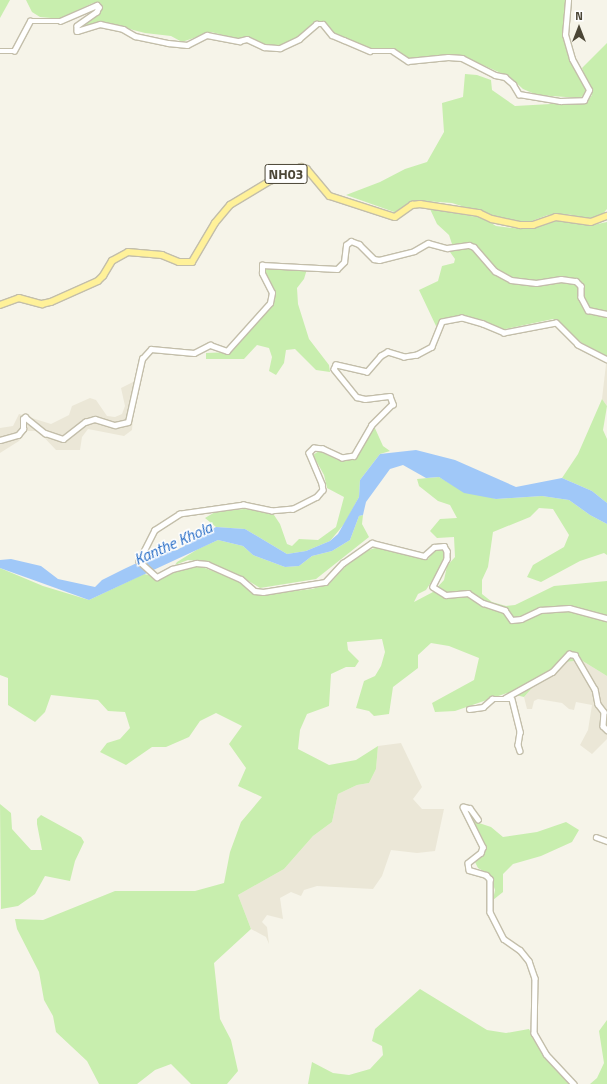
<!DOCTYPE html>
<style>
body{margin:0}
#map{position:relative;width:607px;height:1084px;overflow:hidden;background:#f6f4e9;font-family:"Titillium Web",sans-serif}
div>[style]{position:absolute}
.residential>*{inset:0;background:#ebe7d7}
.green>*{inset:0;background:#c8eeae}
.water>*{inset:0;background:#a0c8f8}
.roads{filter:drop-shadow(1px 0 #c3beaa) drop-shadow(-1px 0 #c3beaa) drop-shadow(0 1px #c3beaa) drop-shadow(0 -1px #c3beaa)}
.minor>*{height:4.5px;margin:-2.25px;padding:0 2.25px;transform-origin:2.25px;border-radius:2.25px;background:#fff}
.major>*{height:5.5px;margin:-2.75px;padding:0 2.75px;transform-origin:2.75px;border-radius:2.75px;background:#fff199}
span{translate:-50% -50%;white-space:nowrap;text-align:center;line-height:1.15;-webkit-text-stroke:3px #fff;paint-order:stroke}
.shield-label span{padding:1px 3px;background:#fff;border:1px solid;border-radius:3px;-webkit-text-stroke-width:0}
.shield-label{font-size:14px;color:#4b4636;font-weight:700}
.water-label{font-size:16px;color:#2269c4;font-style:italic}
.north{position:absolute;left:559px;top:8px;width:40px;height:40px;-webkit-text-stroke:3px #fff;paint-order:stroke;rotate:0deg;font-size:11px;font-weight:700;line-height:16px;text-align:center;color:#4b4636}
.north::after{content:'';display:block;margin:auto;width:14px;height:18px;background:#4b4636;clip-path:polygon(50% 0,100% 100%,50% 72%,0 100%)}
</style>
<div id="map">
<div class="residential">
<i style="clip-path:polygon(606px 364px,607px 364px,607px 406px,602px 399px)"></i>
<i style="clip-path:polygon(135px 381px,140px 386px,135px 398px,132px 430px,124px 436px,88px 429px,82px 437px,80px 450px,56px 450px,38px 431px,27px 431px,19px 441px,0 453px,0 428px,13px 426px,19px 414px,51px 424px,69px 415px,72px 406px,90px 398px,96px 400px,107px 416px,115px 417px,122px 414px,125px 406px,121px 388px)"></i>
<i style="clip-path:polygon(581px 660px,607px 676px,607px 739px,592px 754px,580px 745px,588px 730px,592px 705px,576px 702px,574px 710px,569px 709px,562px 703px,538px 699px,534px 701px,532px 709px,527px 709px,524px 697px,539px 680px,566px 662px)"></i>
<i style="clip-path:polygon(401px 743px,422px 787px,413px 799px,422px 809px,444px 809px,435px 851px,417px 853px,391px 850px,382px 876px,373px 889px,317px 886px,304px 890px,301px 896px,291px 892px,280px 898px,283px 919px,267px 915px,262px 922px,267px 927px,269px 944px,266px 937px,251px 929px,238px 895px,284px 869px,313px 836px,332px 822px,338px 794px,357px 785px,369px 783px,376px 769px,378px 746px)"></i>
</div>
<div class="green">
<i style="clip-path:polygon(0 0,10px 0,0 18px)"></i>
<i style="clip-path:polygon(26px 0,567px 0,563px 37px,567px 52px,586px 88px,585px 94px,580px 98px,537px 95px,523px 89px,510px 77px,469px 59px,458px 56px,407px 59px,391px 48px,369px 49px,335px 34px,325px 23px,317px 22px,290px 42px,280px 46px,264px 45px,247px 36px,239px 39px,211px 32px,182px 42px,171px 36px,145px 33px,102px 22px,79px 29px,79px 26px,100px 11px,101px 3px,93px 3px,61px 18px,51px 18px,40px 17px,32px 12px)"></i>
<i style="clip-path:polygon(607px 43px,607px 209px,600px 217px,586px 218px,567px 214px,548px 215px,529px 222px,506px 220px,452px 203px,425px 201px,411px 203px,397px 213px,346px 195px,380px 182px,405px 169px,427px 162px,444px 132px,442px 103px,463px 97px,465px 74px,477px 75px,491px 80px,492px 90px,515px 106px,587px 102px,592px 95px,582px 68px)"></i>
<i style="clip-path:polygon(430px 209px,483px 218px,496px 226px,512px 228px,531px 229px,557px 221px,593px 225px,607px 222px,607px 356px,599px 355px,582px 343px,553px 319px,501px 330px,483px 320px,467px 317px,448px 317px,436px 326px,419px 290px,438px 281px,442px 266px,454px 263px,455px 259px,450px 252px,452px 244px,449px 235px,437px 224px)"></i>
<i style="clip-path:polygon(286px 267px,307px 269px,304px 279px,297px 288px,298px 304px,309px 339px,329px 365px,330px 372px,316px 370px,295px 349px,286px 350px,284px 363px,276px 375px,269px 371px,272px 357px,269px 348px,257px 345px,244px 359px,206px 359px,206px 353px,231px 352px,274px 295px,263px 271px,265px 268px)"></i>
<i style="clip-path:polygon(602px 399px,607px 406px,603px 430px,607px 439px,607px 503px,592px 491px,562px 478px,578px 454px)"></i>
<i style="clip-path:polygon(374px 426px,383px 446px,390px 451px,380px 454px,360px 480px,359px 497px,345px 523px,330px 541px,306px 551px,287px 554px,245px 529px,216px 527px,205px 518px,215px 512px,244px 509px,272px 512px,280px 524px,287px 544px,292px 546px,299px 539px,318px 540px,336px 527px,344px 497px,327px 488px,324px 475px,313px 455px,319px 451px,338px 460px,354px 459px)"></i>
<i style="clip-path:polygon(439px 477px,451px 484px,496px 499px,542px 496px,569px 500px,590px 515px,607px 524px,607px 555px,604px 553px,580px 561px,541px 582px,527px 577px,533px 565px,564px 547px,569px 535px,553px 509px,539px 508px,530px 517px,493px 532px,488px 567px,482px 580px,482px 594px,492px 602px,506px 606px,515px 605px,554px 586px,607px 581px,607px 676px,581px 660px,566px 662px,553px 676px,539px 680px,524px 697px,507px 693px,455px 711px,435px 712px,432px 703px,474px 680px,479px 658px,449px 646px,431px 643px,418px 655px,418px 668px,393px 687px,389px 714px,374px 716px,369px 711px,356px 708px,364px 681px,375px 676px,381px 666px,385px 652px,382px 639px,347px 642px,348px 650px,359px 661px,355px 667px,346px 667px,331px 674px,329px 706px,307px 714px,300px 730px,298px 749px,329px 765px,356px 760px,378px 746px,376px 769px,369px 783px,357px 785px,338px 794px,332px 822px,313px 836px,284px 869px,238px 895px,251px 929px,214px 963px,220px 1019px,231px 1040px,238px 1071px,227px 1084px,191px 1084px,171px 1064px,155px 1070px,137px 1084px,99px 1084px,87px 1061px,56px 1032px,53px 1016px,44px 1000px,39px 972px,17px 929px,15px 919px,43px 920px,115px 891px,195px 891px,224px 883px,230px 852px,241px 822px,262px 797px,238px 786px,246px 768px,229px 744px,242px 726px,216px 713px,200px 721px,189px 737px,166px 747px,152px 747px,126px 765px,100px 752px,107px 743px,120px 739px,130px 728px,125px 712px,108px 711px,98px 700px,51px 695px,45px 712px,35px 722px,8px 705px,8px 678px,0 675px,0 568px,43px 586px,89px 600px,144px 574px,161px 578px,172px 571px,197px 565px,239px 581px,257px 595px,312px 589px,329px 584px,348px 564px,366px 551px,378px 547px,428px 559px,436px 549px,444px 549px,445px 555px,439px 570px,426px 590px,418px 594px,414px 602px,433px 592px,444px 580px,447px 566px,455px 557px,454px 537px,437px 538px,430px 531px,440px 519px,457px 518px,450px 505px,438px 501px,419px 486px,417px 479px)"></i>
<i style="clip-path:polygon(363px 515px,362px 524px,369px 537px,316px 579px,260px 588px,242px 577px,206px 562px,188px 560px,175px 565px,177px 562px,198px 549px,218px 540px,243px 546px,253px 555px,285px 567px,299px 566px,312px 556px,332px 551px,350px 540px,359px 516px)"></i>
<i style="clip-path:polygon(0 804px,11px 813px,12px 829px,31px 850px,42px 850px,37px 824px,37px 819px,41px 815px,81px 837px,84px 842px,75px 861px,70px 881px,45px 876px,35px 894px,18px 906px,1px 909px)"></i>
<i style="clip-path:polygon(467px 811px,479px 823px,491px 827px,503px 837px,537px 832px,566px 822px,579px 830px,572px 842px,541px 856px,513px 864px,503px 874px,503px 892px,493px 900px,495px 890px,490px 875px,478px 868px,475px 862px,485px 848px)"></i>
<i style="clip-path:polygon(420px 989px,487px 1030px,506px 1033px,529px 1029px,543px 1055px,571px 1084px,308px 1084px,312px 1062px,333px 1073px,349px 1075px,370px 1069px,383px 1055px,382px 1046px,372px 1041px,375px 1029px)"></i>
<i style="clip-path:polygon(607px 1020px,607px 1084px,590px 1084px,597px 1078px,604px 1063px,599px 1031px)"></i>
</div>
<div class="water">
<i style="clip-path:polygon(416px 450px,455px 460px,516px 487px,562px 478px,592px 491px,607px 503px,607px 524px,590px 515px,569px 500px,542px 496px,496px 499px,464px 493px,439px 477px,426px 478px,403px 465px,390px 469px,366px 502px,363px 515px,359px 516px,350px 540px,332px 551px,312px 556px,299px 566px,285px 567px,253px 555px,243px 546px,218px 540px,89px 600px,0 568px,0 560px,11px 559px,41px 566px,58px 579px,95px 587px,102px 580px,124px 569px,156px 554px,177px 550px,216px 527px,245px 529px,287px 554px,306px 551px,330px 541px,338px 534px,359px 497px,360px 480px,380px 454px)"></i>
</div>
<div class="roads">
<div class="minor">
<i style="left:0;top:51px;width:14px"></i>
<i style="left:14px;top:51px;width:34px;rotate:-62deg"></i>
<i style="left:30px;top:21px;width:30px"></i>
<i style="left:60px;top:21px;width:40px;rotate:-23.4deg"></i>
<i style="left:97px;top:5px;width:3px;rotate:45deg"></i>
<i style="left:99px;top:7px;width:5px;rotate:112deg"></i>
<i style="left:97px;top:12px;width:24px;rotate:145deg"></i>
<i style="left:77px;top:26px;width:5px;rotate:90deg"></i>
<i style="left:77px;top:31px;width:24px;rotate:-17deg"></i>
<i style="left:100px;top:24px;width:24px;rotate:12deg"></i>
<i style="left:123px;top:29px;width:14px;rotate:30deg"></i>
<i style="left:135px;top:36px;width:34px;rotate:12deg"></i>
<i style="left:168px;top:43px;width:19px;rotate:6deg"></i>
<i style="left:187px;top:45px;width:22px;rotate:-27deg"></i>
<i style="left:207px;top:35px;width:33px;rotate:11deg"></i>
<i style="left:239px;top:41px;width:8px;rotate:-14deg"></i>
<i style="left:247px;top:39px;width:19px;rotate:25deg"></i>
<i style="left:264px;top:47px;width:16px;rotate:4deg"></i>
<i style="left:280px;top:48px;width:21px;rotate:-25deg"></i>
<i style="left:299px;top:39px;width:23px;rotate:-41deg"></i>
<i style="left:316px;top:24px;width:7px"></i>
<i style="left:323px;top:24px;width:14px;rotate:51deg"></i>
<i style="left:332px;top:35px;width:13px;rotate:23deg"></i>
<i style="left:344px;top:40px;width:28px;rotate:23deg"></i>
<i style="left:370px;top:51px;width:23px"></i>
<i style="left:393px;top:51px;width:18px;rotate:34deg"></i>
<i style="left:408px;top:61px;width:40px;rotate:-5.7deg"></i>
<i style="left:448px;top:57px;width:14px;rotate:4deg"></i>
<i style="left:462px;top:58px;width:37px;rotate:27deg"></i>
<i style="left:495px;top:75px;width:10px;rotate:11deg"></i>
<i style="left:505px;top:77px;width:11px;rotate:41deg"></i>
<i style="left:513px;top:84px;width:12px;rotate:59deg"></i>
<i style="left:519px;top:94px;width:42px;rotate:9.7deg"></i>
<i style="left:560px;top:101px;width:24px;rotate:-2deg"></i>
<i style="left:584px;top:100px;width:11px;rotate:-63deg"></i>
<i style="left:589px;top:90px;width:35px;rotate:-119deg"></i>
<i style="left:572px;top:59px;width:25px;rotate:-106deg"></i>
<i style="left:565px;top:35px;width:35px;rotate:-85deg"></i>
<i style="left:607px;top:360px;width:33px;rotate:-153deg"></i>
<i style="left:578px;top:345px;width:31px;rotate:-135deg"></i>
<i style="left:556px;top:323px;width:53px;rotate:169.1deg"></i>
<i style="left:504px;top:333px;width:23px;rotate:-157deg"></i>
<i style="left:483px;top:324px;width:22px;rotate:-164deg"></i>
<i style="left:462px;top:318px;width:20px;rotate:169deg"></i>
<i style="left:442px;top:322px;width:27px;rotate:112deg"></i>
<i style="left:432px;top:347px;width:17px;rotate:152deg"></i>
<i style="left:417px;top:355px;width:13px;rotate:171deg"></i>
<i style="left:404px;top:357px;width:17px;rotate:-163deg"></i>
<i style="left:388px;top:352px;width:8px;rotate:150deg"></i>
<i style="left:381px;top:356px;width:21px;rotate:131deg"></i>
<i style="left:367px;top:372px;width:32px;rotate:-167deg"></i>
<i style="left:336px;top:365px;width:4px;rotate:117deg"></i>
<i style="left:334px;top:369px;width:36px;rotate:51deg"></i>
<i style="left:357px;top:397px;width:8px;rotate:14deg"></i>
<i style="left:365px;top:399px;width:25px;rotate:-7deg"></i>
<i style="left:390px;top:396px;width:9px;rotate:69deg"></i>
<i style="left:393px;top:404px;width:30px;rotate:135deg"></i>
<i style="left:372px;top:425px;width:36px;rotate:120deg"></i>
<i style="left:354px;top:456px;width:12px;rotate:171deg"></i>
<i style="left:342px;top:458px;width:21px;rotate:-155deg"></i>
<i style="left:323px;top:449px;width:9px;rotate:-174deg"></i>
<i style="left:314px;top:448px;width:7px;rotate:135deg"></i>
<i style="left:309px;top:453px;width:34px;rotate:67deg"></i>
<i style="left:322px;top:484px;width:6px;rotate:81deg"></i>
<i style="left:323px;top:490px;width:9px;rotate:131deg"></i>
<i style="left:317px;top:497px;width:27px;rotate:153deg"></i>
<i style="left:293px;top:509px;width:21px;rotate:175deg"></i>
<i style="left:272px;top:511px;width:29px;rotate:-168deg"></i>
<i style="left:244px;top:505px;width:65px;rotate:172deg"></i>
<i style="left:180px;top:514px;width:30px;rotate:147deg"></i>
<i style="left:155px;top:530px;width:35px;rotate:117deg"></i>
<i style="left:139px;top:561px;width:24px;rotate:42deg"></i>
<i style="left:157px;top:577px;width:17px;rotate:-28deg"></i>
<i style="left:172px;top:569px;width:25px;rotate:-14deg"></i>
<i style="left:196px;top:563px;width:11px;rotate:5deg"></i>
<i style="left:207px;top:564px;width:37px;rotate:24deg"></i>
<i style="left:241px;top:579px;width:18px;rotate:41deg"></i>
<i style="left:255px;top:591px;width:8px;rotate:7deg"></i>
<i style="left:263px;top:592px;width:63px;rotate:-9.2deg"></i>
<i style="left:325px;top:582px;width:26px;rotate:-47deg"></i>
<i style="left:343px;top:563px;width:35px;rotate:-35deg"></i>
<i style="left:372px;top:543px;width:54px;rotate:14deg"></i>
<i style="left:424px;top:556px;width:13px;rotate:-42deg"></i>
<i style="left:434px;top:547px;width:10px;rotate:-6deg"></i>
<i style="left:444px;top:546px;width:6px;rotate:59deg"></i>
<i style="left:447px;top:551px;width:8px;rotate:90deg"></i>
<i style="left:447px;top:559px;width:31px;rotate:117deg"></i>
<i style="left:433px;top:587px;width:15px;rotate:32deg"></i>
<i style="left:446px;top:595px;width:22px;rotate:-5deg"></i>
<i style="left:468px;top:593px;width:18px;rotate:34deg"></i>
<i style="left:483px;top:603px;width:23px;rotate:18deg"></i>
<i style="left:505px;top:610px;width:12px;rotate:55deg"></i>
<i style="left:512px;top:620px;width:9px;rotate:-6deg"></i>
<i style="left:521px;top:619px;width:21px;rotate:-25deg"></i>
<i style="left:540px;top:610px;width:29px;rotate:-4deg"></i>
<i style="left:569px;top:608px;width:39px;rotate:15deg"></i>
<i style="left:0;top:440px;width:19px;rotate:-16deg"></i>
<i style="left:18px;top:435px;width:8px;rotate:-50deg"></i>
<i style="left:23px;top:429px;width:10px;rotate:-90deg"></i>
<i style="left:23px;top:419px;width:3px;rotate:-45deg"></i>
<i style="left:25px;top:417px;width:26px;rotate:39deg"></i>
<i style="left:45px;top:433px;width:19px;rotate:18deg"></i>
<i style="left:63px;top:439px;width:28px;rotate:-38deg"></i>
<i style="left:85px;top:422px;width:10px;rotate:-17deg"></i>
<i style="left:95px;top:419px;width:21px;rotate:17deg"></i>
<i style="left:115px;top:425px;width:13px;rotate:-13deg"></i>
<i style="left:128px;top:422px;width:65px;rotate:-77.5deg"></i>
<i style="left:142px;top:359px;width:13px;rotate:-48deg"></i>
<i style="left:151px;top:349px;width:43px;rotate:5.3deg"></i>
<i style="left:194px;top:353px;width:18px;rotate:-27deg"></i>
<i style="left:210px;top:345px;width:18px;rotate:19deg"></i>
<i style="left:227px;top:351px;width:64px;rotate:-48.1deg"></i>
<i style="left:270px;top:303px;width:10px;rotate:-79deg"></i>
<i style="left:272px;top:293px;width:22px;rotate:-117deg"></i>
<i style="left:262px;top:273px;width:8px;rotate:-90deg"></i>
<i style="left:262px;top:265px;width:75px;rotate:3.1deg"></i>
<i style="left:337px;top:269px;width:10px;rotate:-45deg"></i>
<i style="left:344px;top:262px;width:17px;rotate:-83deg"></i>
<i style="left:346px;top:245px;width:6px;rotate:-39deg"></i>
<i style="left:351px;top:241px;width:9px;rotate:21deg"></i>
<i style="left:359px;top:244px;width:21px;rotate:45deg"></i>
<i style="left:374px;top:259px;width:5px;rotate:11deg"></i>
<i style="left:379px;top:260px;width:36px;rotate:-14deg"></i>
<i style="left:414px;top:251px;width:16px;rotate:-30deg"></i>
<i style="left:428px;top:243px;width:20px;rotate:15deg"></i>
<i style="left:447px;top:248px;width:22px;rotate:-8deg"></i>
<i style="left:469px;top:245px;width:5px;rotate:22deg"></i>
<i style="left:474px;top:247px;width:32px;rotate:49deg"></i>
<i style="left:495px;top:271px;width:18px;rotate:29deg"></i>
<i style="left:511px;top:280px;width:25px;rotate:7deg"></i>
<i style="left:536px;top:283px;width:25px;rotate:-9deg"></i>
<i style="left:561px;top:279px;width:15px;rotate:8deg"></i>
<i style="left:576px;top:281px;width:7px;rotate:45deg"></i>
<i style="left:581px;top:286px;width:11px;rotate:90deg"></i>
<i style="left:581px;top:297px;width:15px;rotate:62deg"></i>
<i style="left:588px;top:310px;width:19px;rotate:12deg"></i>
<i style="left:505px;top:698px;width:54px;rotate:-29deg"></i>
<i style="left:552px;top:672px;width:25px;rotate:-47deg"></i>
<i style="left:569px;top:654px;width:6px;rotate:9deg"></i>
<i style="left:575px;top:655px;width:39px;rotate:60deg"></i>
<i style="left:595px;top:689px;width:15px;rotate:79deg"></i>
<i style="left:598px;top:704px;width:10px;rotate:53deg"></i>
<i style="left:604px;top:712px;width:14px;rotate:94deg"></i>
<i style="left:603px;top:726px;width:6px;rotate:45deg"></i>
<i style="left:469px;top:709px;width:14px;rotate:-8deg"></i>
<i style="left:483px;top:707px;width:12px;rotate:-42deg"></i>
<i style="left:492px;top:699px;width:20px"></i>
<i style="left:512px;top:699px;width:34px;rotate:76deg"></i>
<i style="left:520px;top:732px;width:13px;rotate:99deg"></i>
<i style="left:518px;top:745px;width:6px;rotate:72deg"></i>
<i style="left:478px;top:820px;width:14px;rotate:-126deg"></i>
<i style="left:470px;top:809px;width:7px;rotate:-164deg"></i>
<i style="left:463px;top:807px;width:45px;rotate:63.4deg"></i>
<i style="left:483px;top:847px;width:6px;rotate:108deg"></i>
<i style="left:481px;top:853px;width:16px;rotate:142deg"></i>
<i style="left:468px;top:863px;width:7px;rotate:82deg"></i>
<i style="left:469px;top:870px;width:18px;rotate:16deg"></i>
<i style="left:486px;top:875px;width:6px;rotate:45deg"></i>
<i style="left:490px;top:879px;width:33px;rotate:90deg"></i>
<i style="left:490px;top:912px;width:30px;rotate:63deg"></i>
<i style="left:504px;top:939px;width:19px;rotate:35deg"></i>
<i style="left:520px;top:950px;width:14px;rotate:51deg"></i>
<i style="left:529px;top:961px;width:18px;rotate:71deg"></i>
<i style="left:535px;top:978px;width:55px;rotate:91deg"></i>
<i style="left:534px;top:1033px;width:24px;rotate:60deg"></i>
<i style="left:546px;top:1054px;width:41px;rotate:47deg"></i>
<i style="left:596px;top:837px;width:12px;rotate:20deg"></i>
</div>
<div class="major">
<i style="left:0;top:305px;width:20px;rotate:-20deg"></i>
<i style="left:19px;top:298px;width:24px;rotate:15deg"></i>
<i style="left:42px;top:304px;width:9px;rotate:-13deg"></i>
<i style="left:51px;top:302px;width:51px;rotate:-24.1deg"></i>
<i style="left:98px;top:281px;width:7px;rotate:-45deg"></i>
<i style="left:103px;top:276px;width:17px;rotate:-59deg"></i>
<i style="left:112px;top:261px;width:18px;rotate:-29deg"></i>
<i style="left:128px;top:252px;width:34px;rotate:5deg"></i>
<i style="left:162px;top:255px;width:18px;rotate:22deg"></i>
<i style="left:179px;top:262px;width:13px"></i>
<i style="left:192px;top:262px;width:45px;rotate:-59.5deg"></i>
<i style="left:215px;top:223px;width:23px;rotate:-50deg"></i>
<i style="left:230px;top:205px;width:47px;rotate:-31deg"></i>
<i style="left:270px;top:181px;width:34px;rotate:-24deg"></i>
<i style="left:301px;top:167px;width:6px;rotate:18deg"></i>
<i style="left:307px;top:169px;width:35px;rotate:50deg"></i>
<i style="left:330px;top:196px;width:68px;rotate:17.9deg"></i>
<i style="left:395px;top:217px;width:21px;rotate:-35deg"></i>
<i style="left:412px;top:205px;width:8px;rotate:-7deg"></i>
<i style="left:420px;top:204px;width:60px;rotate:8.7deg"></i>
<i style="left:479px;top:213px;width:14px;rotate:25deg"></i>
<i style="left:492px;top:219px;width:29px;rotate:12deg"></i>
<i style="left:520px;top:225px;width:13px"></i>
<i style="left:533px;top:225px;width:24px;rotate:-19deg"></i>
<i style="left:556px;top:217px;width:35px;rotate:8deg"></i>
<i style="left:591px;top:222px;width:17px;rotate:-21deg"></i>
</div>
</div>
<div class="shield-label">
<span style="left:286px;top:174px">NH03</span>
</div>
<div class="water-label">
<span style="left:173px;top:543px;rotate:-24deg">Kanthe Khola</span>
</div>
<div class="north">N</div>
</div>
